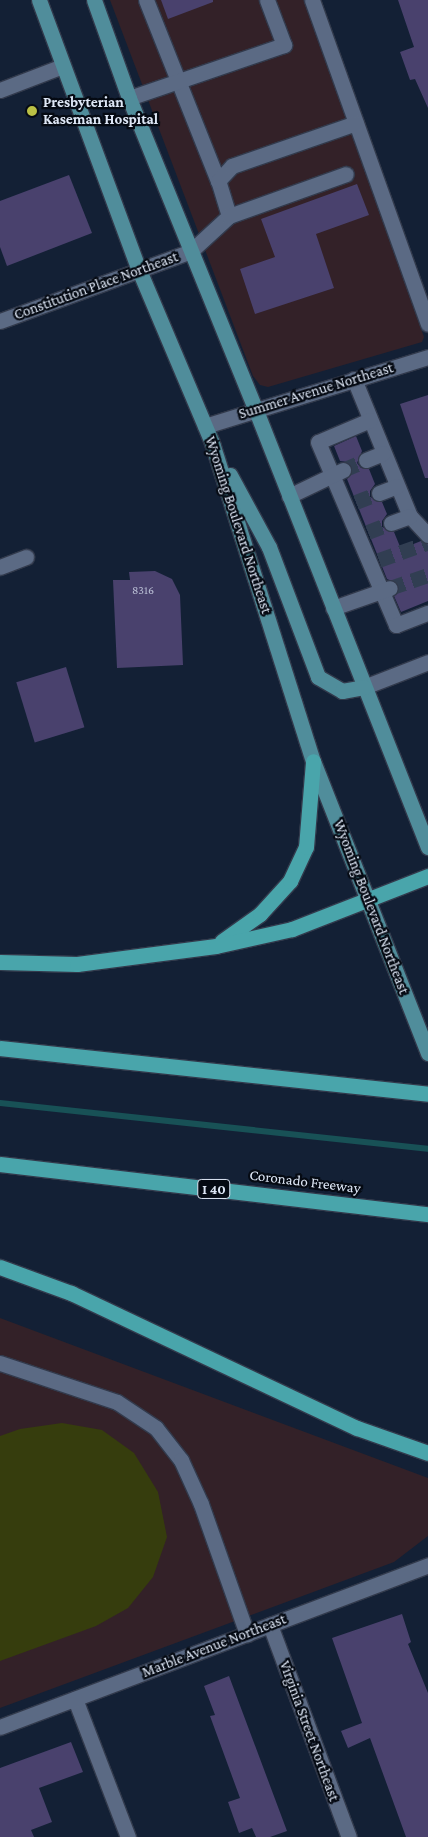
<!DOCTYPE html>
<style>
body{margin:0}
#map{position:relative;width:428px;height:1837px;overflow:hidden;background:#132035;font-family:"Crimson Pro",serif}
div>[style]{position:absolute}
.commercial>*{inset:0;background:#332128}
.green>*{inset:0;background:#363d0d}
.stream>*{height:6px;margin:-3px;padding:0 3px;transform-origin:3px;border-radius:3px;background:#185156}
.building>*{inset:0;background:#49416d;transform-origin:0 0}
.minor-tunnel>*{height:15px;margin-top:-7.5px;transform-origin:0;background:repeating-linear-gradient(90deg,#313e52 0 15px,transparent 0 23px)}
.roads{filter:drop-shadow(1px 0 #323a4c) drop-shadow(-1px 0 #323a4c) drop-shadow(0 1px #323a4c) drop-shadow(0 -1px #323a4c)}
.minor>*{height:15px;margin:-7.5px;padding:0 7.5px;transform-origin:7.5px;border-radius:7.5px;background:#5b6a84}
.major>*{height:15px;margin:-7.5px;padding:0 7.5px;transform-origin:7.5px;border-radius:7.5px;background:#508d9b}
.highway>*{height:15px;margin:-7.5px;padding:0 7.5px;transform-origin:7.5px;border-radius:7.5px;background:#49a5ab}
.dots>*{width:14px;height:14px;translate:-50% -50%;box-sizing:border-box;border:2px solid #050a13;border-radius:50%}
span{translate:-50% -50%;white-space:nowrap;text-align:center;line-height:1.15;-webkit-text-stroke:4.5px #050a13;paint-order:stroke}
.number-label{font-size:12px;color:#b9bed4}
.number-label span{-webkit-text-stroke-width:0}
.shield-label span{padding:1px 4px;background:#050a13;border:1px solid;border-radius:4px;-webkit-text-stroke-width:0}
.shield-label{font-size:14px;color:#dee7f6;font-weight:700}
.poi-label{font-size:15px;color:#dee7f6;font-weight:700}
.left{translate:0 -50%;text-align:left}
.street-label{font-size:15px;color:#dee7f6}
</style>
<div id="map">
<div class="commercial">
<i style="clip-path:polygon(110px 0,305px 0,424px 337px,422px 342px,268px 387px,260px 385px,253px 376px)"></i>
<i style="clip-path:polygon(0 1318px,428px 1478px,428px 1536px,394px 1562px,0 1708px)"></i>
</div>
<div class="green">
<i style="clip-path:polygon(62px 1423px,102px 1430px,134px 1453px,158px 1492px,167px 1537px,153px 1577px,128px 1608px,96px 1626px,0 1661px,0 1436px,20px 1429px)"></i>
</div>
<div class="stream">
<i style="left:0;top:1103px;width:430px;rotate:6.1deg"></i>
</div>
<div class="building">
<i style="clip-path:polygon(161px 0,213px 0,213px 2px,168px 19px)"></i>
<i style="clip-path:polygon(398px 0,428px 0,428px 108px,415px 79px,410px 80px,400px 52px,414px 47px)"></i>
<i style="clip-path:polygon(69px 175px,92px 233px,7px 266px,0 247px,0 201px)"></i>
<i style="clip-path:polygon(357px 184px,369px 215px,316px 234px,334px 288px,255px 314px,240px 269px,275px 257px,261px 219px)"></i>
<i style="clip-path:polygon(428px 395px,428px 478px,425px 478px,400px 404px)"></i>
<i style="clip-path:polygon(356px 436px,362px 451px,357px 463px,361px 468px,369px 469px,375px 484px,370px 491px,370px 497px,382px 502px,387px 514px,382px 521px,382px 527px,394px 532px,401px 549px,421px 541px,428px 544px,428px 601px,401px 612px,394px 596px,399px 590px,399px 584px,387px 579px,347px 479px,351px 475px,352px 466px,348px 462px,340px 461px,334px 446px)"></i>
<i style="clip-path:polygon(155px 571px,172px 579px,180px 595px,183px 665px,117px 668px,113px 580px,130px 580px,129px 572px)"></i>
<i style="left:66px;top:667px;width:63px;height:52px;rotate:73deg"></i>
<i style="clip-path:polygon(402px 1614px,411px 1642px,408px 1644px,428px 1693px,428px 1837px,406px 1837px,370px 1738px,348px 1748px,341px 1731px,362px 1723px,332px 1638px)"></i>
<i style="clip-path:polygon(229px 1676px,287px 1831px,270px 1837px,256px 1837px,252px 1828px,239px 1833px,228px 1802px,240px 1798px,210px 1716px,215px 1715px,204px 1686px)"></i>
<i style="clip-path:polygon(71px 1742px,83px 1772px,39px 1788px,52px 1822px,31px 1830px,34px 1837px,0 1837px,0 1768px)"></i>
</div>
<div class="minor-tunnel">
<i style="left:343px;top:470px;width:25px;rotate:-23deg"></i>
<i style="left:356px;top:502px;width:25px;rotate:-21deg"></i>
<i style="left:368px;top:532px;width:25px;rotate:-21deg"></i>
<i style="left:379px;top:560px;width:51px;rotate:-19.5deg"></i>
<i style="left:390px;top:588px;width:40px;rotate:-18.9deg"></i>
</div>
<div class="roads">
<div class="minor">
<i style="left:146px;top:0;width:195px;rotate:68.3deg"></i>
<i style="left:312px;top:0;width:344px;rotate:70.3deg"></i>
<i style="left:0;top:90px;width:67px;rotate:-20.9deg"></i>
<i style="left:129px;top:98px;width:164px;rotate:-18.9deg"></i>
<i style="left:284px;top:45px;width:48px;rotate:-110.7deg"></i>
<i style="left:229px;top:216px;width:37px;rotate:-107deg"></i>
<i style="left:218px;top:181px;width:21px;rotate:-47deg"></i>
<i style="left:232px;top:166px;width:131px;rotate:-19.1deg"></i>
<i style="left:0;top:321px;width:203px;rotate:-20.1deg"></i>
<i style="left:191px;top:251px;width:52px;rotate:-42.6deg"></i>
<i style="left:229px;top:216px;width:124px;rotate:-19.7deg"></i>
<i style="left:354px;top:379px;width:148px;rotate:67.8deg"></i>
<i style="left:410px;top:516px;width:26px;rotate:47deg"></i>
<i style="left:370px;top:420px;width:56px;rotate:157.1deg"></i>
<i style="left:318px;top:442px;width:199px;rotate:66.9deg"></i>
<i style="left:396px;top:625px;width:34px;rotate:-21deg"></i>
<i style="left:205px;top:426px;width:233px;rotate:-17.2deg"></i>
<i style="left:366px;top:460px;width:18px;rotate:-22deg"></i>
<i style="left:379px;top:493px;width:19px;rotate:-21deg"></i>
<i style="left:289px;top:496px;width:60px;rotate:-25.7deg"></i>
<i style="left:391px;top:523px;width:20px;rotate:-20deg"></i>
<i style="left:0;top:567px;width:28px;rotate:-21deg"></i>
<i style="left:333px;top:608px;width:60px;rotate:-19.3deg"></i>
<i style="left:364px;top:687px;width:69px;rotate:-21.3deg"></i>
<i style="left:0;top:1363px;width:123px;rotate:18.4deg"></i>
<i style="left:117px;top:1402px;width:47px;rotate:33.7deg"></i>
<i style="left:156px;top:1428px;width:41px;rotate:52deg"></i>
<i style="left:181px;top:1460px;width:48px;rotate:65.6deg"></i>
<i style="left:201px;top:1504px;width:138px;rotate:70.5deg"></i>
<i style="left:270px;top:1625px;width:226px;rotate:69.6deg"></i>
<i style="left:75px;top:1699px;width:148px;rotate:69deg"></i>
<i style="left:0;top:1727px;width:458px;rotate:-20.7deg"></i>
</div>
<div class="major">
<i style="left:39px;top:0;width:288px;rotate:69.7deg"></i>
<i style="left:139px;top:270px;width:188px;rotate:67.1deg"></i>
<i style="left:212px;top:443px;width:334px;rotate:72.4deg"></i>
<i style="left:313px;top:761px;width:314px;rotate:68.5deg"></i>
<i style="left:94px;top:0;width:104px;rotate:70.3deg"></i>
<i style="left:129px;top:98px;width:335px;rotate:67.9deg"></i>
<i style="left:255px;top:408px;width:472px;rotate:68.5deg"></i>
<i style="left:230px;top:475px;width:82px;rotate:61.6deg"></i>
<i style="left:269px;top:547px;width:139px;rotate:69.3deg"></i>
<i style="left:318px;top:677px;width:28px;rotate:30deg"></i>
<i style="left:342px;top:691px;width:22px;rotate:-10deg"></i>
</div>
<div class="highway">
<i style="left:222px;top:941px;width:47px;rotate:-35.4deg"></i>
<i style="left:260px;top:914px;width:45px;rotate:-47.7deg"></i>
<i style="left:290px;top:881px;width:38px;rotate:-65deg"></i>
<i style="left:306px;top:847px;width:86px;rotate:-85.3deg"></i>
<i style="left:0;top:962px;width:77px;rotate:1.5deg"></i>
<i style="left:77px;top:964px;width:140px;rotate:-7.4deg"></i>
<i style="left:216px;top:946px;width:78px;rotate:-12.6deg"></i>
<i style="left:292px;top:929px;width:146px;rotate:-21.3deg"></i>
<i style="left:0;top:1048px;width:430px;rotate:6.1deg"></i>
<i style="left:0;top:1164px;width:431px;rotate:6.7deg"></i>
<i style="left:0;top:1267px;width:76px;rotate:20.1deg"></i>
<i style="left:71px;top:1293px;width:316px;rotate:25.3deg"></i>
<i style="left:357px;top:1428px;width:75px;rotate:19.4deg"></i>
</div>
</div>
<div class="dots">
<i style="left:32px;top:111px;background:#bac045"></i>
</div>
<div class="number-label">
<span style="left:143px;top:591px">8316</span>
</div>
<div class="shield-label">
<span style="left:214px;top:1189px">I 40</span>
</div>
<div class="poi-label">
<span class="left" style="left:43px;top:111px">Presbyterian<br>Kaseman Hospital</span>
</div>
<div class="street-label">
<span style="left:96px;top:286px;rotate:-20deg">Constitution Place Northeast</span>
<span style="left:316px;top:391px;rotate:-17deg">Summer Avenue Northeast</span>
<span style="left:238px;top:525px;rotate:72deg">Wyoming Boulevard Northeast</span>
<span style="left:371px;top:907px;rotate:69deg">Wyoming Boulevard Northeast</span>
<span style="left:305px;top:1182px;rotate:7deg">Coronado Freeway</span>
<span style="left:214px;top:1646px;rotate:-21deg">Marble Avenue Northeast</span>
<span style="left:309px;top:1731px;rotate:70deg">Virginia Street Northeast</span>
</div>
</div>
